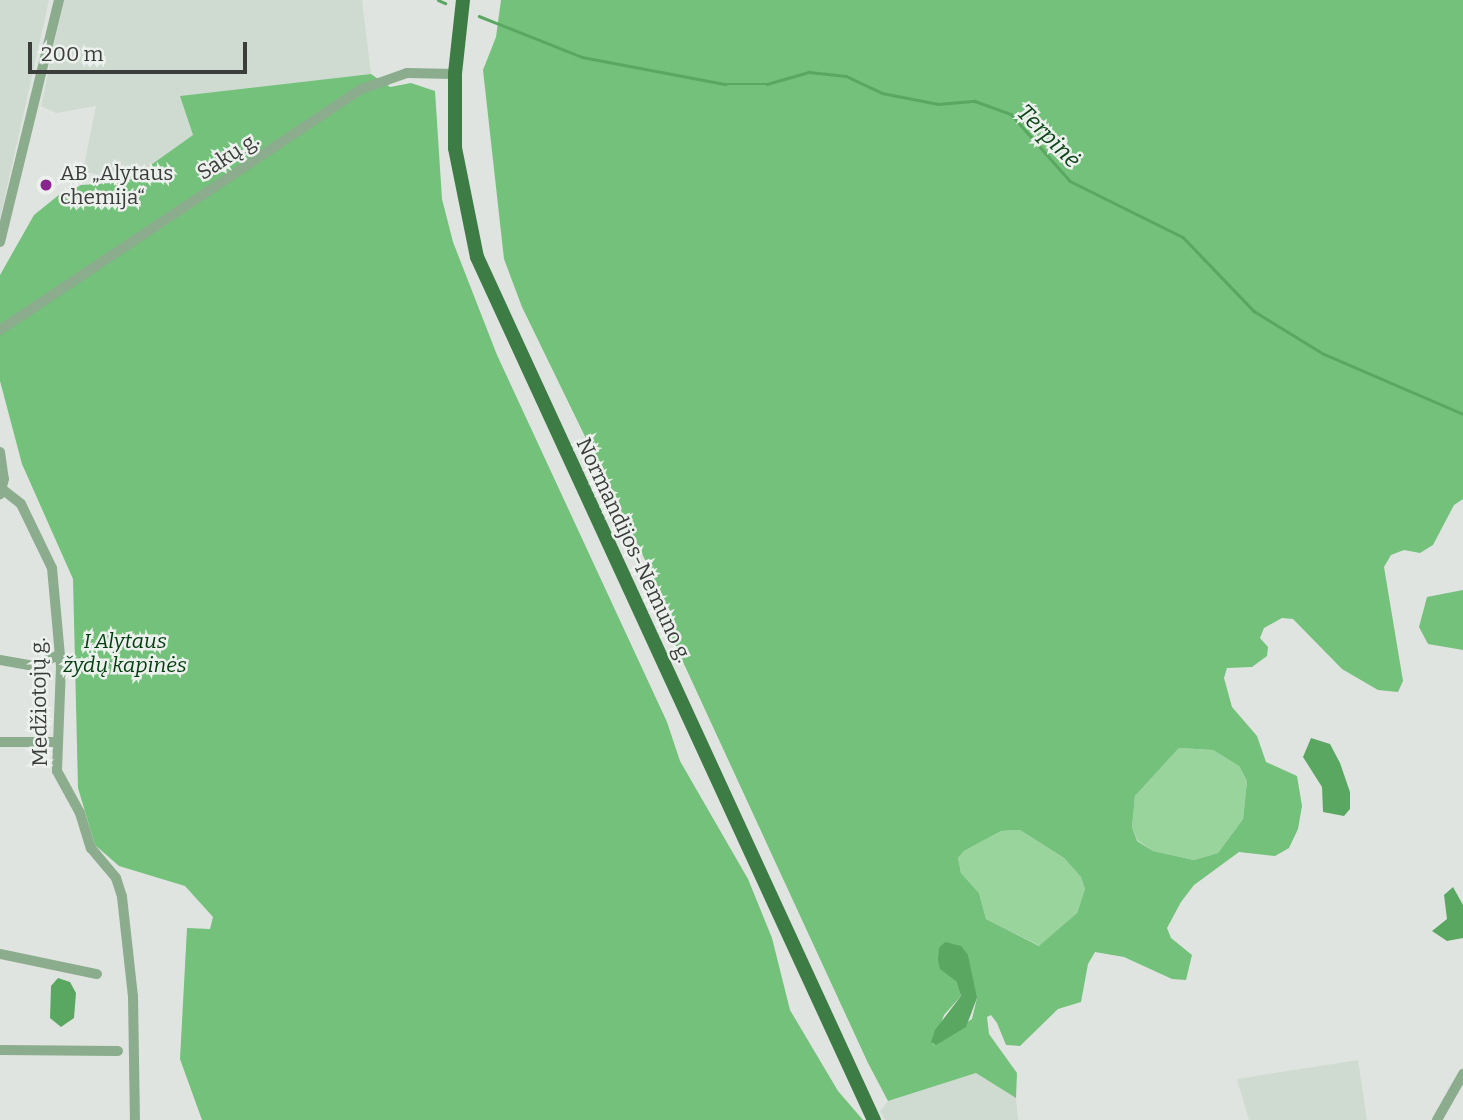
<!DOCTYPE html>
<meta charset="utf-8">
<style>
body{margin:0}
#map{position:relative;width:1463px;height:1120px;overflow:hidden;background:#e0e4e0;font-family:Bitter,serif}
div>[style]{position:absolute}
.built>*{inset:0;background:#cfdad0}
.green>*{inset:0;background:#99d49d}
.forest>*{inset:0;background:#73c17b}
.water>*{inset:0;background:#5aa762}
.stream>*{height:2.5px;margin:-1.25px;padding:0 1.25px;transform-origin:1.25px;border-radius:1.25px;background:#5aa762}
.minor>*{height:10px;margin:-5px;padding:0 5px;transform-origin:5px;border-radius:5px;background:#8bac8d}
.major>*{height:14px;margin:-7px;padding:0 7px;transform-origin:7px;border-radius:7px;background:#3d7c45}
.dots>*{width:19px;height:19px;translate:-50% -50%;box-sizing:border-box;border:4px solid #edf1ed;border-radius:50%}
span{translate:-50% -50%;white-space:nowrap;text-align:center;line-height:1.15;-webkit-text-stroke:5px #edf1ed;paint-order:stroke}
.street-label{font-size:21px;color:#3b3d3b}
.poi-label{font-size:21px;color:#3b3d3b}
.left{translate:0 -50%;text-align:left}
.park-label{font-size:21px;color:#023e10;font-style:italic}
.water-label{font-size:23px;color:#0a4417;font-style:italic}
.scale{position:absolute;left:28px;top:42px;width:219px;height:32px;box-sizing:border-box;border:4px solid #3b3d3b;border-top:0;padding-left:9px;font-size:21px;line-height:24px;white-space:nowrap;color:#3b3d3b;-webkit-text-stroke:5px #edf1ed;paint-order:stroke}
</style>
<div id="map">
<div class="built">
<i style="clip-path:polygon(0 0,49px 0,0 219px)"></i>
<i style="clip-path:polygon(64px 0,362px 0,371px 74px,181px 96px,193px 135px,127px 182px,83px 171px,96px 106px,56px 113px,41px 106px)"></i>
<i style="clip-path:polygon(1358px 1060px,1367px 1120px,1249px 1120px,1237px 1079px)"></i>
<i style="clip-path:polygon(976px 1073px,1016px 1098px,1018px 1120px,885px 1120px,880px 1111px,888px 1101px)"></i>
</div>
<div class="green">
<i style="clip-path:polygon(1179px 748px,1213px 750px,1239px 766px,1247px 781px,1243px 819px,1218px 853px,1194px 860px,1153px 851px,1137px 840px,1132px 827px,1135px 796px)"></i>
<i style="clip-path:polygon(1020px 830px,1064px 858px,1081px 877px,1085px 889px,1077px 913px,1040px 946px,986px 919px,979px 893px,961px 873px,958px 858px,964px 851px,1001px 831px)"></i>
</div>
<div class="forest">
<i style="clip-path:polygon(evenodd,501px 0,1463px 0,1463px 499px,1454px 505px,1433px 545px,1420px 553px,1404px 550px,1391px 555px,1384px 567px,1403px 681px,1398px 692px,1378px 690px,1342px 669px,1293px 619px,1282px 618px,1264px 628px,1260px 638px,1268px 647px,1267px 656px,1252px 667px,1227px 668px,1224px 678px,1232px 707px,1257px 736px,1266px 762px,1297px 776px,1302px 806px,1298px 829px,1289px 848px,1275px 856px,1239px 852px,1194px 885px,1181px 902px,1167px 928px,1171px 938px,1192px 955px,1186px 980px,1172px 979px,1124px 957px,1095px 952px,1088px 964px,1081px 1002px,1058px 1009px,1020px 1046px,1006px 1045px,997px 1023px,991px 1015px,987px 1017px,989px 1034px,1017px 1073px,1016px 1098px,976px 1073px,888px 1101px,868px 1063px,654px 599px,648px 566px,522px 307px,504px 259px,483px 70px,496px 37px,501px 0,1179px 748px,1213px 750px,1239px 766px,1247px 781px,1243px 819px,1218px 853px,1194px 860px,1153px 851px,1137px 841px,1132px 827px,1135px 796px,1179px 748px,501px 0,1020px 830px,1064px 858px,1081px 877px,1085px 889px,1077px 913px,1039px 946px,986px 919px,979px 893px,961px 873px,958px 858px,964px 851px,1001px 831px,1020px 830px,501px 0,956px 981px,977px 998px,972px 1019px,933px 1045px,944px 1015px,961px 996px,956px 981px)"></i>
<i style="clip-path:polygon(371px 74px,390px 87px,411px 83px,435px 91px,442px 199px,453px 242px,497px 355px,667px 722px,680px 761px,748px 879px,772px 938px,790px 1010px,838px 1091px,863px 1120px,202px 1120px,180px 1059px,187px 928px,210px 929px,213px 917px,185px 886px,119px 866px,95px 845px,78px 788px,73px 579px,22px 464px,0 381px,0 275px,34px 215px,60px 194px,81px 185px,127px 182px,193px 135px,180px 96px)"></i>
<i style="clip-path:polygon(1463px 590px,1463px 650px,1428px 644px,1419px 627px,1427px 597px)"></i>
</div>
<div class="water">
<i style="clip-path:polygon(1311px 738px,1330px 744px,1340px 763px,1350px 792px,1350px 809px,1344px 816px,1323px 812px,1322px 787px,1303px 757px)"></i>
<i style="clip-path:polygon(1453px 887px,1463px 905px,1463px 938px,1447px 941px,1432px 931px,1447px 919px,1444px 895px)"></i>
<i style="clip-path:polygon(945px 942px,961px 946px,968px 955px,977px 998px,966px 1027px,936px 1045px,931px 1042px,935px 1030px,961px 996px,956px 981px,940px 969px,938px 960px,939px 948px)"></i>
<i style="clip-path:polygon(58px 978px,70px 982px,76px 993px,74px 1018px,61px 1027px,50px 1018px,51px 986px)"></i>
</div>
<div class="stream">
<i style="left:438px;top:0;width:8px;rotate:23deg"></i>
<i style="left:479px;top:16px;width:111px;rotate:21.7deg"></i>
<i style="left:582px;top:57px;width:146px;rotate:10.7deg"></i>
<i style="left:725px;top:84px;width:42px"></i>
<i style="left:767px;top:84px;width:44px;rotate:-15.9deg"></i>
<i style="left:809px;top:72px;width:37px;rotate:6deg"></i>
<i style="left:846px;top:76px;width:40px;rotate:25deg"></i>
<i style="left:882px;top:93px;width:57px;rotate:11.1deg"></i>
<i style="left:938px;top:104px;width:37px;rotate:-5deg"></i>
<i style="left:975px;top:101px;width:38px;rotate:20deg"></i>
<i style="left:1011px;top:114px;width:89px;rotate:48.6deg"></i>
<i style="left:1070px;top:181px;width:126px;rotate:26.4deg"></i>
<i style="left:1183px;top:237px;width:103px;rotate:46.2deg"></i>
<i style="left:1254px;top:311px;width:82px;rotate:31.6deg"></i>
<i style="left:1324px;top:354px;width:151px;rotate:23.3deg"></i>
</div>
<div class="minor">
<i style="left:0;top:242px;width:249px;rotate:-76.3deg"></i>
<i style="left:0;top:330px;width:435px;rotate:-33.7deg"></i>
<i style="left:362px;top:89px;width:48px;rotate:-19.6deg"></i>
<i style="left:407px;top:73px;width:48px;rotate:1.2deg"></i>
<i style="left:0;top:452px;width:27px;rotate:82deg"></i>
<i style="left:4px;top:479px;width:16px;rotate:105deg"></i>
<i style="left:2px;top:489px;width:24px;rotate:38deg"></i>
<i style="left:21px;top:504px;width:71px;rotate:64.2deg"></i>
<i style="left:52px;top:568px;width:98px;rotate:84.8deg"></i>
<i style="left:61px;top:666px;width:105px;rotate:92.2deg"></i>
<i style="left:57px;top:771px;width:48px;rotate:61.3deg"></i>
<i style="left:80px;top:813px;width:37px;rotate:73deg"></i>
<i style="left:91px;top:848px;width:39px;rotate:50deg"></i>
<i style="left:116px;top:878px;width:20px;rotate:72deg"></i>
<i style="left:122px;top:897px;width:100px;rotate:83.7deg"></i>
<i style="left:133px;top:996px;width:124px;rotate:89.1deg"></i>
<i style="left:0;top:660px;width:36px;rotate:10deg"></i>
<i style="left:35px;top:666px;width:26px;rotate:-25deg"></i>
<i style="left:0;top:742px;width:55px"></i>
<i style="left:0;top:954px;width:99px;rotate:11.7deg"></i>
<i style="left:0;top:1050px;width:118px;rotate:0.5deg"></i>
<i style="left:1437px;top:1120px;width:53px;rotate:-60.5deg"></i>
</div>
<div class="major">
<i style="left:463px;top:0;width:74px;rotate:96.2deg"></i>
<i style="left:455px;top:74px;width:74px;rotate:90deg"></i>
<i style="left:455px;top:148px;width:111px;rotate:78.6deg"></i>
<i style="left:477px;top:257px;width:950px;rotate:65.3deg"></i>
</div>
<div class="dots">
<i style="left:46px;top:185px;background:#89268d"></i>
</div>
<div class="street-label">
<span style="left:228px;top:156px;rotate:-33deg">Sakų g.</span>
<span style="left:634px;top:550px;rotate:65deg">Normandijos-Nemuno g.</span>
<span style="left:39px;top:702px;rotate:-91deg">Medžiotojų g.</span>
</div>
<div class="poi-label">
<span class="left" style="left:60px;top:185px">AB „Alytaus<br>chemija“</span>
</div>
<div class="park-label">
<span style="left:125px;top:653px">I Alytaus<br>žydų kapinės</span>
</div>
<div class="water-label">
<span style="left:1049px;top:136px;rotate:45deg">Terpinė</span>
</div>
<div class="scale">200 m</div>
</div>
